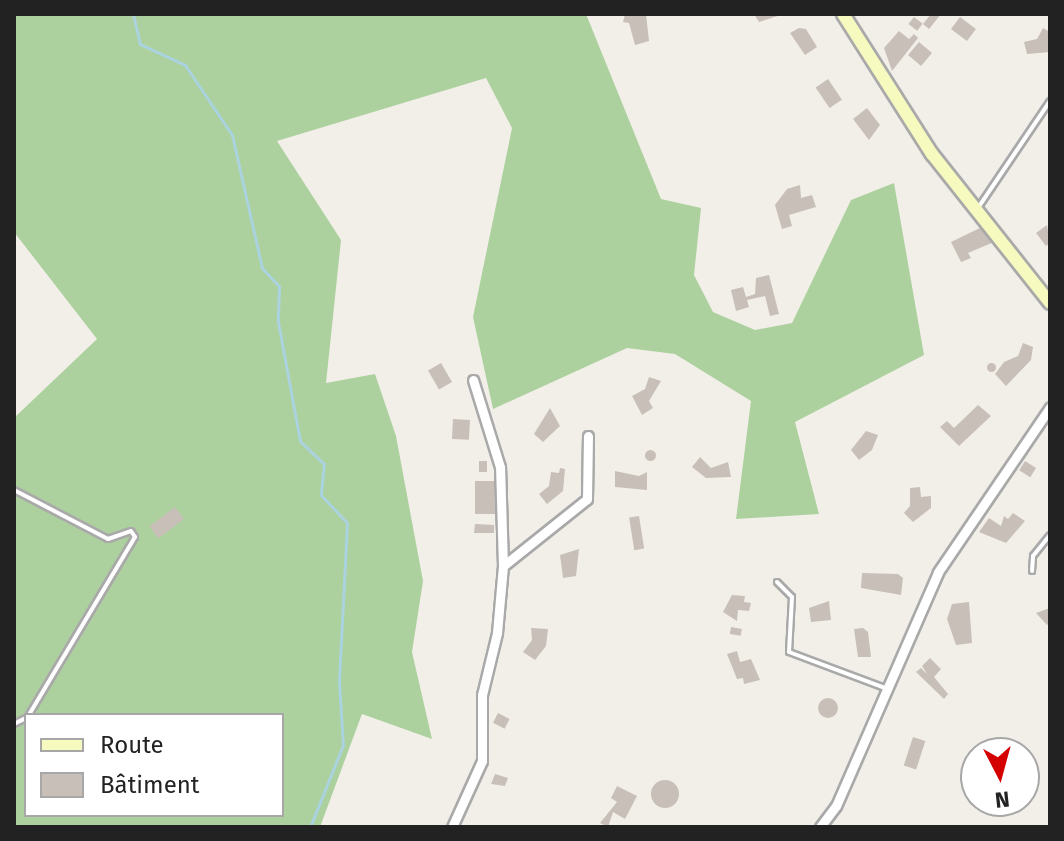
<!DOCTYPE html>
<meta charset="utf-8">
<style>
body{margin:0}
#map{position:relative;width:1064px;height:841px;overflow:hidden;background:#f2efe9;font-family:"Fira Sans",sans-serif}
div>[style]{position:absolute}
.forest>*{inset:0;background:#add19e}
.stream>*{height:3px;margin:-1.5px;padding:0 1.5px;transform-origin:1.5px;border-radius:1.5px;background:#aad3df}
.building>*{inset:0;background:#c7bfb8;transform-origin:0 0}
.round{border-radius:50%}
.roads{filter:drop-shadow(2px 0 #a9a9a9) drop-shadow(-2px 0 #a9a9a9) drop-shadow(0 2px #a9a9a9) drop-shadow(0 -2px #a9a9a9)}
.lane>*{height:4px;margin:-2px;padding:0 2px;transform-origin:2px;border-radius:2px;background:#fff}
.street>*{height:9px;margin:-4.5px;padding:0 4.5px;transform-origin:4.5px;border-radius:4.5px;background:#fff}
.secondary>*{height:12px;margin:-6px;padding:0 6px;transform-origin:6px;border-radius:6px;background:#f7fabf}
span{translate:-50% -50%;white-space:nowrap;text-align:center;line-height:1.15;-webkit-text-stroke:8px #fff;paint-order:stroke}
.frame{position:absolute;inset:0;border:16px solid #222;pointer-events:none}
.legend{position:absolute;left:24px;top:713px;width:260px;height:104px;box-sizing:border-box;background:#fff;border:2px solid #a7a7a7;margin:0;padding:10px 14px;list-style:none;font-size:24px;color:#222}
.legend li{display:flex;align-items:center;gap:16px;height:40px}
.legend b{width:40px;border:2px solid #a7a7a7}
.north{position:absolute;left:960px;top:737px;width:80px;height:80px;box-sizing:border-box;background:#fff;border:2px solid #a7a7a7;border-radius:50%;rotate:174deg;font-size:22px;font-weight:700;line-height:32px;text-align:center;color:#222}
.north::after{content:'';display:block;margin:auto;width:28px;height:36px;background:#d40000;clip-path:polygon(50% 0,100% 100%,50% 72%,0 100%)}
</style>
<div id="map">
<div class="forest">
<i style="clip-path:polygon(evenodd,14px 14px,586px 14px,661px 199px,701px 208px,694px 275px,713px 312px,755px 330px,792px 323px,851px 200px,894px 183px,924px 355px,795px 422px,819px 514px,736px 519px,751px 401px,675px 354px,627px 348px,493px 409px,473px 317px,512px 128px,486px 78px,277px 141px,341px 240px,326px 383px,375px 374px,396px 436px,423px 581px,412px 652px,432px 739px,362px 714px,320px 827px,14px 827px,14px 418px,97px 339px,14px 232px,14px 14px,26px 715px,282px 715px,282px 815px,26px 815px,26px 715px)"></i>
</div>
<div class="stream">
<i style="left:133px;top:14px;width:31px;rotate:77deg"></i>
<i style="left:140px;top:44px;width:50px;rotate:25deg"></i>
<i style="left:185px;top:65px;width:84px;rotate:56.1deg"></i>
<i style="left:232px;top:135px;width:136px;rotate:77.3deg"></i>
<i style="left:262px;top:268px;width:25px;rotate:47deg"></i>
<i style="left:279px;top:286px;width:36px;rotate:92deg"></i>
<i style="left:278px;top:322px;width:121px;rotate:79.5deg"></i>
<i style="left:300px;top:441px;width:33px;rotate:44deg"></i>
<i style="left:324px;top:464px;width:31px;rotate:96deg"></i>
<i style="left:321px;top:495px;width:38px;rotate:47deg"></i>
<i style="left:347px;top:523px;width:159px;rotate:92.9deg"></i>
<i style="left:339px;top:682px;width:63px;rotate:86.4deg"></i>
<i style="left:343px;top:745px;width:88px;rotate:111.9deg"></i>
</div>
<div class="building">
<i style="clip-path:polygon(625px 14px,646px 14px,649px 41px,635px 45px,629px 23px,623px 22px)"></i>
<i style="clip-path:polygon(754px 14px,784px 14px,759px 22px)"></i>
<i style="clip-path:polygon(931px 14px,941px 14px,929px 29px,923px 24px)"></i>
<i style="left:914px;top:17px;width:11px;height:9px;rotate:38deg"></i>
<i style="left:960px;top:17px;width:20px;height:15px;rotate:37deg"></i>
<i style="clip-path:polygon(799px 28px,806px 29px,817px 47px,805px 55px,790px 33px)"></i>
<i style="clip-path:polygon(1043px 28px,1050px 32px,1050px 52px,1027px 54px,1024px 42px,1037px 39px)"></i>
<i style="clip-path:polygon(899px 31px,909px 39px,914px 34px,918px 38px,892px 71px,884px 48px)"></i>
<i style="left:919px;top:42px;width:17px;height:17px;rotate:40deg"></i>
<i style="left:828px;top:79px;width:25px;height:15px;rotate:56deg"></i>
<i style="clip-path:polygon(867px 108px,880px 125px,869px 140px,853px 119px)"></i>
<i style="clip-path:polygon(800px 185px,801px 198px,812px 195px,816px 207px,789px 215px,792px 226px,782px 229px,775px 205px,787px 189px)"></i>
<i style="clip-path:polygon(1047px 225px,1050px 243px,1046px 246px,1036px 233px)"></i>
<i style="clip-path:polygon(982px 227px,994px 242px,968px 253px,971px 258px,961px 262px,951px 242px)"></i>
<i style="clip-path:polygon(769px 275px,779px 314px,770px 316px,765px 296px,747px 300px,749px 307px,736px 311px,731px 290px,743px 287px,746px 297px,755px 294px,756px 278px)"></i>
<i style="clip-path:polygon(1023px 343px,1033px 347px,1031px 360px,1006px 386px,995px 374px,1004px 362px,1018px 356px)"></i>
<i class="round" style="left:986.5px;top:362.5px;width:9px;height:9px"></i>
<i style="left:441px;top:363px;width:22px;height:15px;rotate:60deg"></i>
<i style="clip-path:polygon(649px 377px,661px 381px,649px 401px,653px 408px,642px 415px,632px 396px,645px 389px)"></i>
<i style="clip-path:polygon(978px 405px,991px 416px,959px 446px,940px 427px,947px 421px,954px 428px)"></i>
<i style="clip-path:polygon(550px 408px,560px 426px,543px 442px,534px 434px)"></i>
<i style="left:453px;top:419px;width:17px;height:20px;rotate:3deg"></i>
<i style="clip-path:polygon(866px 431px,878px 435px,872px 450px,859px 460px,851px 450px)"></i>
<i class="round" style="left:644.5px;top:449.5px;width:11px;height:11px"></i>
<i style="clip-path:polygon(700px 457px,711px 468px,728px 462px,731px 477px,706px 478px,692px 467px)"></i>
<i style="left:479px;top:461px;width:8px;height:11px"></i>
<i style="left:1025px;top:461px;width:13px;height:11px;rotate:32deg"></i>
<i style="clip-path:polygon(560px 468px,565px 469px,563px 491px,547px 504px,539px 494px,549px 486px,551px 472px,559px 473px)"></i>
<i style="clip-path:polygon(615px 471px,639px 476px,647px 472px,647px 490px,615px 487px)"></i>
<i style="left:475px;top:481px;width:21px;height:33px"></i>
<i style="clip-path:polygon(920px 487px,921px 497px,931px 496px,931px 508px,913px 522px,904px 513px,910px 506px,910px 488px)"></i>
<i style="left:175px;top:507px;width:15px;height:32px;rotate:53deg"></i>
<i style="clip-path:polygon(1013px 513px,1025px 521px,1006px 543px,979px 532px,989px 518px,1001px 526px,1004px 516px,1008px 519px)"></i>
<i style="left:639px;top:516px;width:33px;height:10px;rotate:81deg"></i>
<i style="clip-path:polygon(475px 524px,494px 525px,494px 533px,474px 533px)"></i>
<i style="clip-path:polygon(579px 549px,576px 576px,563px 578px,560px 555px)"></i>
<i style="clip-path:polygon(862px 573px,898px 574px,903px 578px,901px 595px,861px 588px)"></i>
<i style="clip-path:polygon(732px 595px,745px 596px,744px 602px,751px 603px,749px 611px,738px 610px,737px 621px,723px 612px)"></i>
<i style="clip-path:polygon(829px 601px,831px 620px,811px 622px,809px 608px)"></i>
<i style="clip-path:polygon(969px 602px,972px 643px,956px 645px,947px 619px,952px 604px)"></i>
<i style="clip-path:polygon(1050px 608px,1050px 623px,1047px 625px,1036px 613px)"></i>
<i style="left:731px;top:627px;width:11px;height:7px;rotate:10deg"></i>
<i style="clip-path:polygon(531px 628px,548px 629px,546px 646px,535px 660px,523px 652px,532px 640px)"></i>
<i style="clip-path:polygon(863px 628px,868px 632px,871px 657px,858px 657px,854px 629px)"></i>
<i style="clip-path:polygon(737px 651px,740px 662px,751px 659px,760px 680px,744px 684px,743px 678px,737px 679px,727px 654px)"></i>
<i style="clip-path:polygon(930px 658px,941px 669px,934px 677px,948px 694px,944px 699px,916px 672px,921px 668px,927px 674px,922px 666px)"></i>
<i class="round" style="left:818px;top:698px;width:20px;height:20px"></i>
<i style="left:498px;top:713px;width:13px;height:11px;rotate:27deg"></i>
<i style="left:913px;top:737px;width:13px;height:30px;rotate:18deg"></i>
<i style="clip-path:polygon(495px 774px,508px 778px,505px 786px,491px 784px)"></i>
<i class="round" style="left:651px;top:780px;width:28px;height:28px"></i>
<i style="clip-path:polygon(617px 786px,637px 796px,625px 819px,613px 812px,608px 827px,600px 823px,617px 802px,611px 798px)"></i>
</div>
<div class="roads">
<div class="lane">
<i style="left:978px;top:208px;width:129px;rotate:-56.1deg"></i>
<i style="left:14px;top:490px;width:106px;rotate:27.5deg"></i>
<i style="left:108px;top:539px;width:24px;rotate:-19deg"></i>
<i style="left:131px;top:531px;width:7px;rotate:56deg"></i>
<i style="left:135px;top:537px;width:207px;rotate:120.8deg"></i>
<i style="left:1032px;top:571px;width:15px;rotate:-86deg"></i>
<i style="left:1033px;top:556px;width:27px;rotate:-51deg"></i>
<i style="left:777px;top:582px;width:21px;rotate:45deg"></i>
<i style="left:792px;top:597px;width:55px;rotate:93.1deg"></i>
<i style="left:789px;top:652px;width:103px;rotate:20.6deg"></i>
<i style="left:14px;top:724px;width:13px;rotate:-27deg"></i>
</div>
<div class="street">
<i style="left:503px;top:566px;width:107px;rotate:-38.6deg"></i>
<i style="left:587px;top:499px;width:63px;rotate:-89.1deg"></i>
<i style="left:452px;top:827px;width:72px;rotate:-65.6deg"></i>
<i style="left:482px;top:761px;width:66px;rotate:-90deg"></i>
<i style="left:482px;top:695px;width:64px;rotate:-76.4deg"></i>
<i style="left:497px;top:633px;width:67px;rotate:-84.9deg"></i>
<i style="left:503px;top:566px;width:99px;rotate:-91.7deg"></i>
<i style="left:500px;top:467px;width:91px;rotate:-107.2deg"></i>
<i style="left:820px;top:827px;width:26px;rotate:-53deg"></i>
<i style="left:836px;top:806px;width:255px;rotate:-66.4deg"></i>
<i style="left:938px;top:572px;width:199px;rotate:-55.8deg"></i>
</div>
<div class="secondary">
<i style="left:843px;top:14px;width:166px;rotate:57.6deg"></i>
<i style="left:932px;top:154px;width:190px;rotate:51.6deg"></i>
</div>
</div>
<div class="frame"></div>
<ul class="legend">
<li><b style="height:10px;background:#f7fabf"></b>Route</li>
<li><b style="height:22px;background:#c7bfb8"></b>Bâtiment</li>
</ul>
<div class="north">N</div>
</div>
